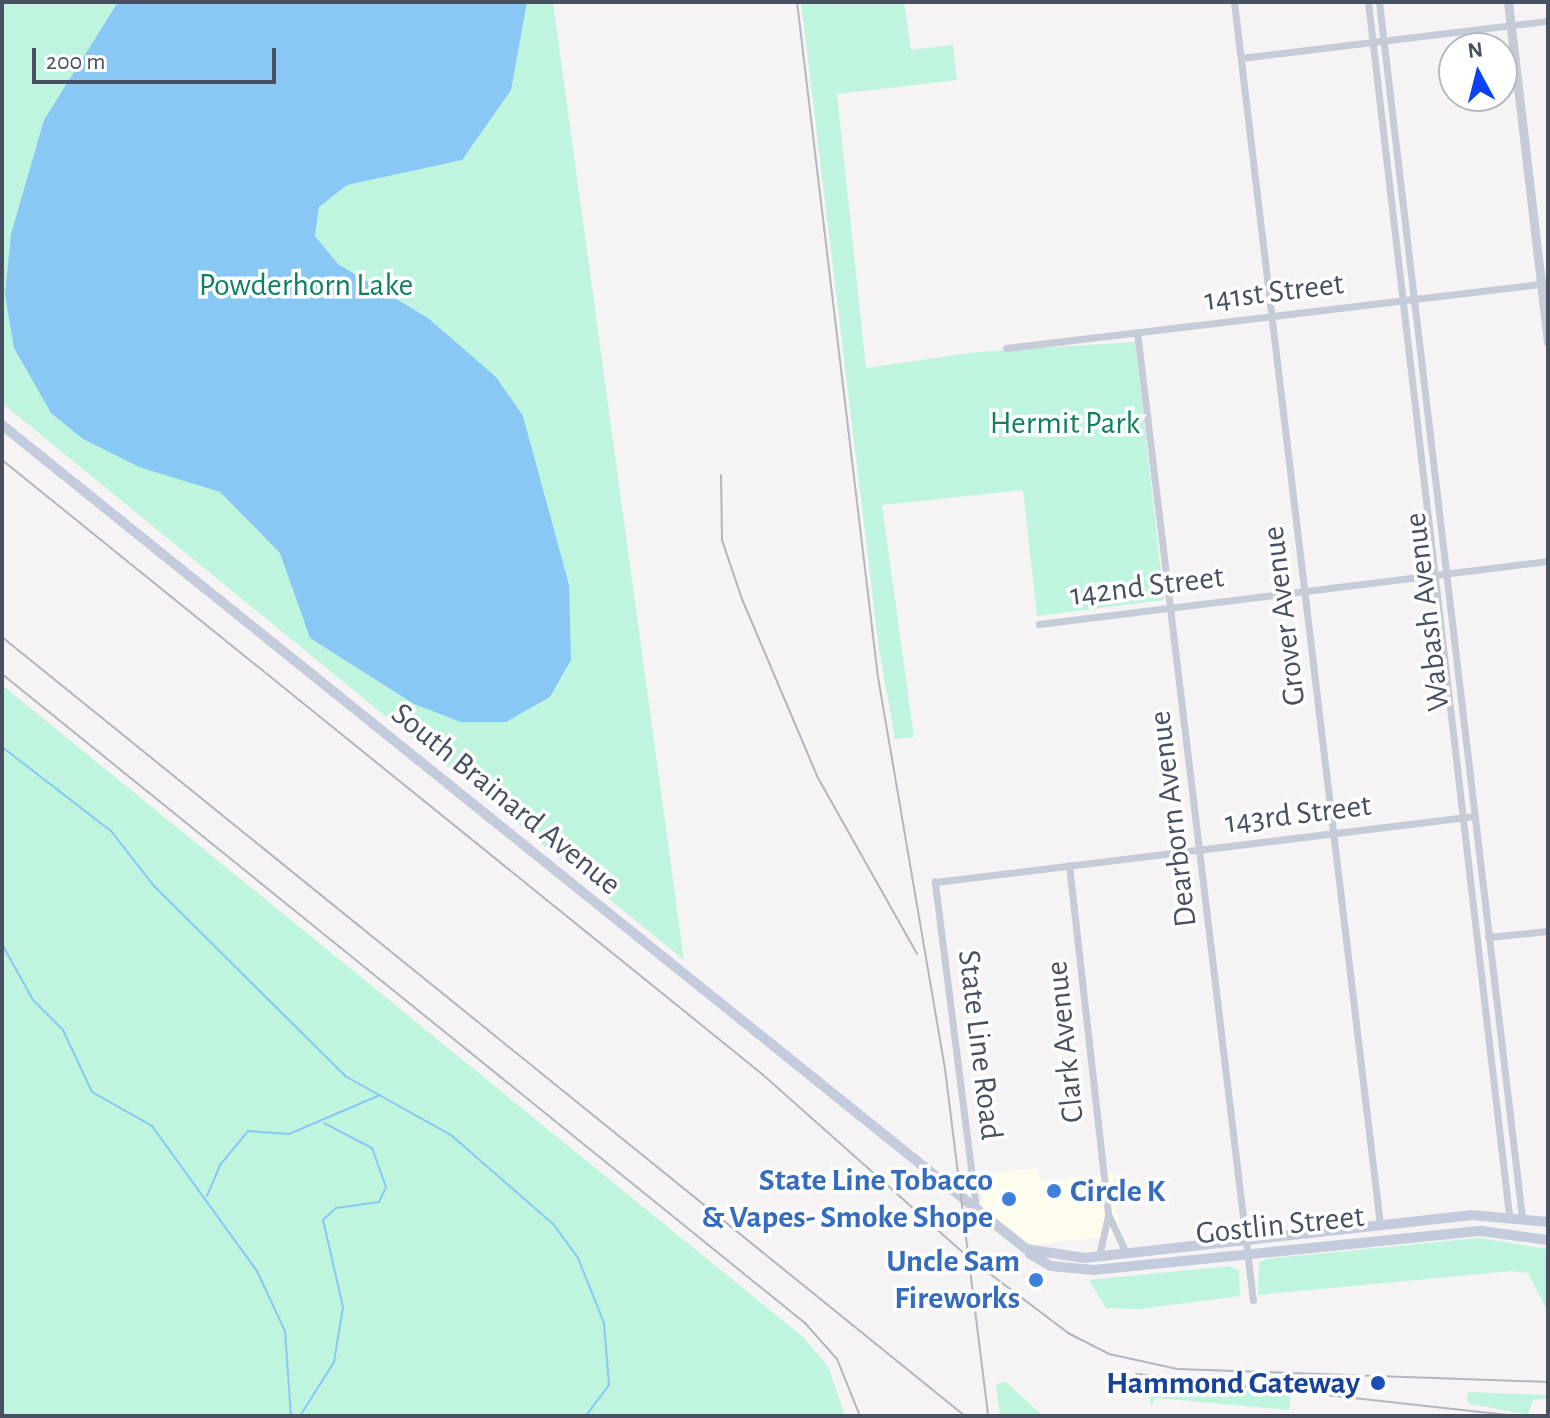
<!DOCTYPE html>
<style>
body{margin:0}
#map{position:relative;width:1550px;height:1418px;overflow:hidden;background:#f5f3f3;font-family:"Alegreya Sans",sans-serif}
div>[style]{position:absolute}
.commercial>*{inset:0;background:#fefced}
.green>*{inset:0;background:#bff4de}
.water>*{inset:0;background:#89c8f4}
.stream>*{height:2px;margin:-1px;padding:0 1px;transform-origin:1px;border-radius:1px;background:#89c8f4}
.minor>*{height:7px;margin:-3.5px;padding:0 3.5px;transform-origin:3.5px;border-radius:3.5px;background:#c6cbd8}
.tertiary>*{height:9px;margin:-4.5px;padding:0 4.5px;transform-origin:4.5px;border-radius:4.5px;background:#c6cbd8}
.secondary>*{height:10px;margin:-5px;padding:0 5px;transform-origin:5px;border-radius:5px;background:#c4cbdc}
.rail>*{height:2px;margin:-1px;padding:0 1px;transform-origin:1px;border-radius:1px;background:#b4b6bd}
.dots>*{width:22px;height:22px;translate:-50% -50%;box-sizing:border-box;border:4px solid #fff;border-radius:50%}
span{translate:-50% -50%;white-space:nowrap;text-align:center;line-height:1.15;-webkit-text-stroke:7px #fff;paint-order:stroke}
.park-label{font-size:32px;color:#0f815f}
.street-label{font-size:32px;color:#485162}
.shop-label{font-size:32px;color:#366cbe;font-weight:700}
.right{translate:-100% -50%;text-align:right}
.left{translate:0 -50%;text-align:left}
.transit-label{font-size:32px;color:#164399;font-weight:700}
.frame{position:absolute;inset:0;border:4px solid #485162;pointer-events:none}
.north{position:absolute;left:1438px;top:32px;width:80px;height:80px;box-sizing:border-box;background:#fff;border:2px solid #b6b9c0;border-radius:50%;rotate:353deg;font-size:22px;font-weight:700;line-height:32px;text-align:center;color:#485162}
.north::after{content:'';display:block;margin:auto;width:28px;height:36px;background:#0b42f6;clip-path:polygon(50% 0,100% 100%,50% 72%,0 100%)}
.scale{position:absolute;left:32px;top:48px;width:244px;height:36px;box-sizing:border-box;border:4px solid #485162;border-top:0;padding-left:10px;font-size:24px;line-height:28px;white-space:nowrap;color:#485162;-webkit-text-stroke:6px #fff;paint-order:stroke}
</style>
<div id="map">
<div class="commercial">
<i style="clip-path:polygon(1037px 1168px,1040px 1181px,1113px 1173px,1120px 1235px,1033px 1245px,983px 1214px,980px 1175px)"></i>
</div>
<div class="green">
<i style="clip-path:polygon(2px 2px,553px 2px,684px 960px,2px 403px)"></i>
<i style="clip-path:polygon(801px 2px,904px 2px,911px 50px,953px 45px,957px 80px,837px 94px,866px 368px,977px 352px,1135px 342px,1164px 600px,1037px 616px,1023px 490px,882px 505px,914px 737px,895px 739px,879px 649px)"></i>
<i style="clip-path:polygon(2px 685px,803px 1337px,828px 1366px,845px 1416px,2px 1416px)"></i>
<i style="clip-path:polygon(1479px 1238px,1548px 1249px,1548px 1312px,1528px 1273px,1512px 1271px,1258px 1295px,1259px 1263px,1266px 1259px)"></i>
<i style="clip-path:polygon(1230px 1266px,1239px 1271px,1240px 1296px,1140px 1309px,1106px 1308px,1089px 1280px)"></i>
<i style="clip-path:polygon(1126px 1377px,1291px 1395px,1289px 1410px,1156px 1398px,1151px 1406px,1149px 1389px)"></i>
<i style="clip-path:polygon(1006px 1382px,1042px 1415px,1044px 1416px,1000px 1416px,996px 1384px)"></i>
<i style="clip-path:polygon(1468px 1392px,1548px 1395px,1548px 1398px,1533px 1400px,1528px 1415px,1467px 1403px)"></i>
</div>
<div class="water">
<i style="clip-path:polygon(118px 2px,527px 2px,511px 90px,462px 160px,347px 185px,319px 207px,315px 236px,338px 264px,428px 318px,496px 377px,523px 416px,569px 585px,571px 660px,550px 697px,506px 722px,461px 722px,414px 704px,310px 638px,280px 553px,220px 492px,139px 467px,83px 439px,51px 413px,14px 348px,5px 295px,11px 234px,44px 120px)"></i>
</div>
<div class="stream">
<i style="left:2px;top:747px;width:138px;rotate:37.6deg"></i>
<i style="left:111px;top:831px;width:70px;rotate:52deg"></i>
<i style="left:154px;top:886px;width:269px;rotate:44.8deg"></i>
<i style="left:345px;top:1076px;width:121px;rotate:29.1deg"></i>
<i style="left:451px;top:1135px;width:137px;rotate:41.1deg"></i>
<i style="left:554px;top:1225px;width:41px;rotate:54deg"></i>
<i style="left:578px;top:1258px;width:70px;rotate:68.2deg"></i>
<i style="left:604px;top:1323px;width:62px;rotate:85.4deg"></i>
<i style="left:609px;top:1385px;width:39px;rotate:127deg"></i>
<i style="left:2px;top:944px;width:64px;rotate:61deg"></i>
<i style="left:33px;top:1000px;width:42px;rotate:45deg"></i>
<i style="left:63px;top:1030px;width:68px;rotate:64.9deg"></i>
<i style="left:92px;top:1092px;width:69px;rotate:29.5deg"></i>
<i style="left:152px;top:1126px;width:179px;rotate:54.1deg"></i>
<i style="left:257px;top:1271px;width:66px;rotate:65deg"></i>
<i style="left:285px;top:1331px;width:85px;rotate:86deg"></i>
<i style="left:207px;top:1196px;width:34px;rotate:-67deg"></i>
<i style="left:220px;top:1165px;width:44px;rotate:-50.5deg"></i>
<i style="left:248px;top:1131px;width:41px;rotate:4.2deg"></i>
<i style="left:289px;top:1134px;width:99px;rotate:-23.2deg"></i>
<i style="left:300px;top:1416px;width:64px;rotate:-57.8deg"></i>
<i style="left:334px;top:1362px;width:56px;rotate:-80.7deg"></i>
<i style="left:343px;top:1307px;width:89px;rotate:-102.9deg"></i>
<i style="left:323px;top:1220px;width:18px;rotate:-43deg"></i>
<i style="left:336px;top:1208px;width:43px;rotate:-7.9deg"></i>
<i style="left:379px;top:1202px;width:17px;rotate:-65deg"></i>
<i style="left:386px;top:1187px;width:41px;rotate:-109.7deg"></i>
<i style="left:372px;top:1148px;width:54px;rotate:-152.5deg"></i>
<i style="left:499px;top:1416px;width:6px"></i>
</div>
<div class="minor">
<i style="left:1234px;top:2px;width:1232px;rotate:83.19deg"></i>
<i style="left:1368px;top:2px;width:1221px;rotate:83.37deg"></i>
<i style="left:1379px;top:2px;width:1223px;rotate:83.29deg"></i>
<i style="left:1241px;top:58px;width:309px;rotate:-6.9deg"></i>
<i style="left:1137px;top:332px;width:975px;rotate:83.17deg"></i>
<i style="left:1006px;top:348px;width:546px;rotate:-6.84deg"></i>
<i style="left:1039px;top:624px;width:513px;rotate:-7.06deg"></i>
<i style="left:1069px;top:865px;width:351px;rotate:83.6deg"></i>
<i style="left:1108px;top:1214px;width:43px;rotate:65.2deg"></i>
<i style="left:1488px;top:937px;width:60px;rotate:-5.7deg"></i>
<i style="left:976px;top:1208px;width:329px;rotate:-97.2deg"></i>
<i style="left:935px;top:882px;width:544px;rotate:-6.97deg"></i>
<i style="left:1099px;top:1256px;width:41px;rotate:-77.3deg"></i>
</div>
<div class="tertiary">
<i style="left:1508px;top:2px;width:343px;rotate:83.3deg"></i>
</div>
<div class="secondary">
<i style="left:2px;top:425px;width:1314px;rotate:38.82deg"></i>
<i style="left:1026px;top:1249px;width:59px;rotate:8.8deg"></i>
<i style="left:1084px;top:1258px;width:389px;rotate:-6.3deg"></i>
<i style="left:1471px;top:1215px;width:77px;rotate:5.2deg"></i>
<i style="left:1030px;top:1254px;width:24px;rotate:30deg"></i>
<i style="left:1051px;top:1266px;width:43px;rotate:5.3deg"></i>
<i style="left:1094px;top:1270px;width:389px;rotate:-5.8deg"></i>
<i style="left:1481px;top:1231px;width:68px;rotate:7.7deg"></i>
</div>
<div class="rail">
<i style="left:797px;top:2px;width:680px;rotate:83.16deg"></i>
<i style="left:878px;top:677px;width:398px;rotate:80.3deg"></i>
<i style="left:945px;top:1069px;width:350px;rotate:82.9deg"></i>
<i style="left:2px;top:460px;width:977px;rotate:38.93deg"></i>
<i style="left:762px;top:1074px;width:277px;rotate:41.6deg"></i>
<i style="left:969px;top:1258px;width:124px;rotate:37.1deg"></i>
<i style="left:1068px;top:1333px;width:46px;rotate:27.1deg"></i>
<i style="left:1109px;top:1354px;width:70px;rotate:12.4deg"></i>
<i style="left:1177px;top:1369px;width:371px;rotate:2deg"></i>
<i style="left:721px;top:475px;width:65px;rotate:89.1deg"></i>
<i style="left:722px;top:540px;width:62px;rotate:71.3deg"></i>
<i style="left:742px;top:599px;width:194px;rotate:67deg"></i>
<i style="left:818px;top:778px;width:202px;rotate:60.6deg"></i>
<i style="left:2px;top:637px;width:1239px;rotate:38.97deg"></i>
<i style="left:2px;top:674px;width:1032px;rotate:38.95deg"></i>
<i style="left:805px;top:1323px;width:48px;rotate:48.4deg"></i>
<i style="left:837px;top:1359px;width:61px;rotate:68deg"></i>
<i style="left:1136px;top:1374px;width:385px;rotate:6.3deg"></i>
</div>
<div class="dots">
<i style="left:1054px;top:1191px;background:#3f7fe0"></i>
<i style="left:1009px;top:1199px;background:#3f7fe0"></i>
<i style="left:1036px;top:1280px;background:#3f7fe0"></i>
<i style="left:1378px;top:1383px;background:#1a4fb4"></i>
</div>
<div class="park-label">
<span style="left:306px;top:285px">Powderhorn Lake</span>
<span style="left:1065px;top:423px">Hermit Park</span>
</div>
<div class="street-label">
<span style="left:1274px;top:292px;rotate:-7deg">141st Street</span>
<span style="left:1147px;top:586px;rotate:-7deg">142nd Street</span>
<span style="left:1427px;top:612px;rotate:-97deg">Wabash Avenue</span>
<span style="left:1284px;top:616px;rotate:-97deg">Grover Avenue</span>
<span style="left:506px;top:799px;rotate:39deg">South Brainard Avenue</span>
<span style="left:1298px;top:814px;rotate:-7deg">143rd Street</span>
<span style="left:1173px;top:819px;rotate:-97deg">Dearborn Avenue</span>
<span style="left:1065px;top:1042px;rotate:-96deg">Clark Avenue</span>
<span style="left:980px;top:1045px;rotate:83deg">State Line Road</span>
<span style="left:1280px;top:1225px;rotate:-6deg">Gostlin Street</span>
</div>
<div class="shop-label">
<span class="right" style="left:993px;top:1199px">State Line Tobacco<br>&amp; Vapes- Smoke Shope</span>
<span class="left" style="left:1070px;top:1191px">Circle K</span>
<span class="right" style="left:1020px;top:1280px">Uncle Sam<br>Fireworks</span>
</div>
<div class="transit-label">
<span class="right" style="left:1360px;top:1383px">Hammond Gateway</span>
</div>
<div class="frame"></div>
<div class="north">N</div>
<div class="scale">200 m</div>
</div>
